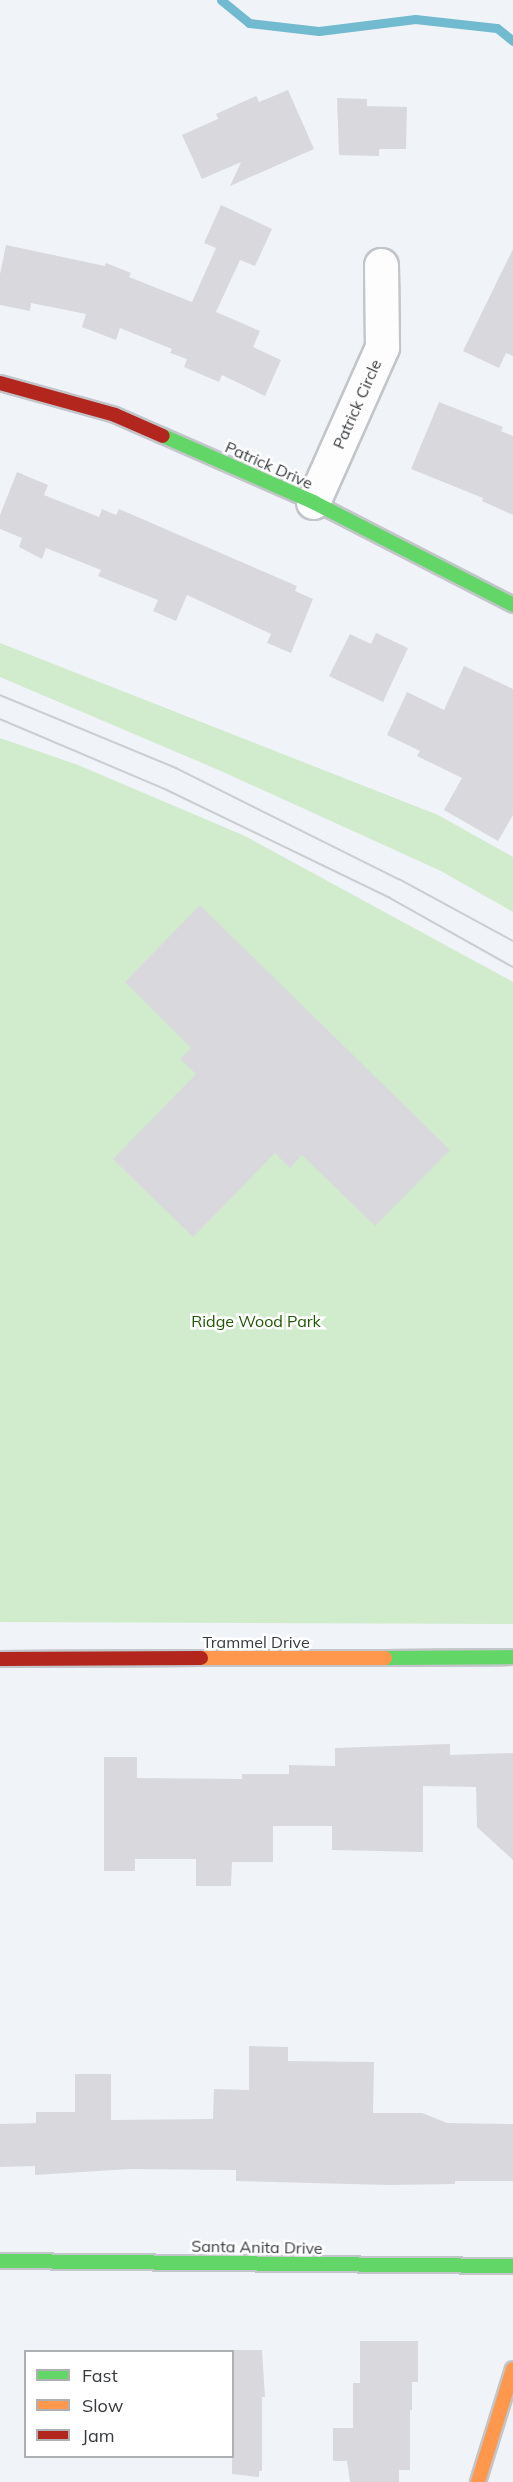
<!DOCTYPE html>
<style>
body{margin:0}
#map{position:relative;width:513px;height:2482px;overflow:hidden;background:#f0f3f8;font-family:Mulish,sans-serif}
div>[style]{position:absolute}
.green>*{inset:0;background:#d1ebcd}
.stream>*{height:9px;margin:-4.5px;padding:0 4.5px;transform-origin:4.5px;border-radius:4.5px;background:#71bacf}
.building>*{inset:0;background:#d9d9dd}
.roads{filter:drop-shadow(2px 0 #c2c5c9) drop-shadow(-2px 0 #c2c5c9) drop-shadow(0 2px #c2c5c9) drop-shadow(0 -2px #c2c5c9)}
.street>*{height:33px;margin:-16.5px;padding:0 16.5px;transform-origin:16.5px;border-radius:16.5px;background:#fdfdfe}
.fast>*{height:14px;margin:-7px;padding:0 7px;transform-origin:7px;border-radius:7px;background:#63d668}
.slow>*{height:14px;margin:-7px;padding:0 7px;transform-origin:7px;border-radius:7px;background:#ff974d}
.jam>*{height:14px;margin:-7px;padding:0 7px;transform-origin:7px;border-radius:7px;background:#b3261e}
.tram>*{height:1.5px;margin:-0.75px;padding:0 0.75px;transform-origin:0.75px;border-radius:0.75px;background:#cbcdce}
span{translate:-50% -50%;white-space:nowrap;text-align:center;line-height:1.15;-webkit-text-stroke:5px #fff;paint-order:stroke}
.street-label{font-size:16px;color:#373a3e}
.park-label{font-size:16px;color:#205701}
.legend{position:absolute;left:24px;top:2350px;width:210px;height:108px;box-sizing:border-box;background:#fff;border:2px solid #afb0b2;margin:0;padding:8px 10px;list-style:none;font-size:18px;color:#373a3e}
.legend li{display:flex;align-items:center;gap:12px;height:30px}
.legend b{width:30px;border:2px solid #afb0b2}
</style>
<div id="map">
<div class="green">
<i style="clip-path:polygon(0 643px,438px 815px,513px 857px,513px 912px,441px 871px,221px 771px,0 677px)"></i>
<i style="clip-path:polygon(0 738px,78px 765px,245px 836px,513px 982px,513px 1624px,0 1622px)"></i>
</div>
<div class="stream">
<i style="left:221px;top:0;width:36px;rotate:39deg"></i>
<i style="left:249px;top:23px;width:70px;rotate:6.5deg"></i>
<i style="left:319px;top:31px;width:97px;rotate:-7.1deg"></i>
<i style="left:415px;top:19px;width:82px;rotate:6.3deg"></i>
<i style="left:497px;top:28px;width:21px;rotate:39deg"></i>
</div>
<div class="building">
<i style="clip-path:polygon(288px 90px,314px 149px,230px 186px,241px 162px,202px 179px,182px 135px,218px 119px,216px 114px,256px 96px,259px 102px)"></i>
<i style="clip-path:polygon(337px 98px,367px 99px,367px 106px,407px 107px,406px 149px,379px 149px,379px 156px,339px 155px)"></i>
<i style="clip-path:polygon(221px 205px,272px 229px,255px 266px,240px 260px,216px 312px,260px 331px,253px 347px,281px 360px,265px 396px,222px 375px,219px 382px,184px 367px,187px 359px,170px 353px,172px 349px,120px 328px,116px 340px,82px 327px,86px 314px,31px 303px,30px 311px,0 305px,0 274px,6px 245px,105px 266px,106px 263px,131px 273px,129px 277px,192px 302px,216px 248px,204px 243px)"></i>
<i style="clip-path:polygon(513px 249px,513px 356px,506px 353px,499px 368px,463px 351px)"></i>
<i style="clip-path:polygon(439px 402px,503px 427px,501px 431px,513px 436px,513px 515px,482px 501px,483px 498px,411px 469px)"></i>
<i style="clip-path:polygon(17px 472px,48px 485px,44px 495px,99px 517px,102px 509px,116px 515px,119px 509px,297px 586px,295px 591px,313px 599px,291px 653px,267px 643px,271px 634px,187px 595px,176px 621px,153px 611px,158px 600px,98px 576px,101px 570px,46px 548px,42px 559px,19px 547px,22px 538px,0 529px,0 515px)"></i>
<i style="clip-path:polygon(376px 633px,408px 648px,383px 702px,329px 676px,350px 634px,371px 644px)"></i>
<i style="clip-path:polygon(464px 666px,513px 689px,513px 815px,498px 841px,444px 810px,462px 778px,417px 756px,420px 751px,387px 735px,407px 692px,444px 710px)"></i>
<i style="clip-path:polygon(200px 905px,450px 1150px,375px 1226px,302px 1155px,290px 1168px,275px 1153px,193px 1237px,113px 1159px,196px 1074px,180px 1059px,191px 1048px,125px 982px)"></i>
<i style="clip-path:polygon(450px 1744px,450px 1755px,513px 1753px,513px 1860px,477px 1827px,476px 1787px,423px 1786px,423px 1852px,332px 1850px,332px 1826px,273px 1826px,273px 1862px,232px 1862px,231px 1886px,196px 1886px,196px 1859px,135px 1859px,135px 1871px,104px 1871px,104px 1757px,137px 1757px,137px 1778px,242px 1779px,242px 1774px,289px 1774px,289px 1765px,335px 1766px,335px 1748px)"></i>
<i style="clip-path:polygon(249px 2046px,288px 2047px,288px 2061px,374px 2062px,373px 2113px,422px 2113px,447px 2123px,513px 2124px,513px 2181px,455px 2181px,455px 2184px,388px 2185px,236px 2181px,236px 2170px,130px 2169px,35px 2175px,35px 2166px,0 2167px,0 2124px,36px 2123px,36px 2112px,75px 2112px,75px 2074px,111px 2074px,111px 2120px,213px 2119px,214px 2089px,249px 2090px)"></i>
<i style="clip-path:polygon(360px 2341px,418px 2341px,418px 2382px,412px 2382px,412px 2410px,410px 2410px,410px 2470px,399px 2470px,399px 2482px,350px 2482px,347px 2461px,333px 2461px,333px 2428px,353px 2428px,353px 2383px,360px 2383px)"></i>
<i style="clip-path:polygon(232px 2350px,262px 2350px,265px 2397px,262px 2397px,262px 2471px,259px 2471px,259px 2477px,232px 2474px)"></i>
</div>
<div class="roads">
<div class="street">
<i style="left:313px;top:502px;width:170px;rotate:-66deg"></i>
<i style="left:382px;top:347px;width:82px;rotate:-90.7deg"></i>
</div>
<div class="fast">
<i style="left:163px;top:436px;width:164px;rotate:23.7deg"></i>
<i style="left:313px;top:502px;width:225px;rotate:27.2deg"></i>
<i style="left:385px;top:1658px;width:128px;rotate:-0.4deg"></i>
<i style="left:0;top:2261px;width:513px;rotate:0.56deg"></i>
</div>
<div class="slow">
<i style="left:201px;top:1658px;width:184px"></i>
<i style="left:478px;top:2482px;width:118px;rotate:-72.8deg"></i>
</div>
<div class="jam">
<i style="left:0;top:383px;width:119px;rotate:15.5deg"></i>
<i style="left:115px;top:415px;width:52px;rotate:23.6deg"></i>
<i style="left:0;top:1659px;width:201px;rotate:-0.3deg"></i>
</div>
</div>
<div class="tram">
<i style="left:0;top:695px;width:191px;rotate:22.5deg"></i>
<i style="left:176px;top:768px;width:249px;rotate:26.5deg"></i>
<i style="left:399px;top:879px;width:130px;rotate:28.5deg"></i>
<i style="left:0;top:719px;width:179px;rotate:23deg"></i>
<i style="left:165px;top:789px;width:250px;rotate:25.8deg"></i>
<i style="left:390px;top:898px;width:141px;rotate:29.3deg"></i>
</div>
<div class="street-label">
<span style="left:357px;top:404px;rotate:-66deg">Patrick Circle</span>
<span style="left:269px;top:465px;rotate:24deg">Patrick Drive</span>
<span style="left:256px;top:1642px">Trammel Drive</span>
<span style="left:257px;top:2247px;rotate:1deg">Santa Anita Drive</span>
</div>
<div class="park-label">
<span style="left:256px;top:1321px">Ridge Wood Park</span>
</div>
<ul class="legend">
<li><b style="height:8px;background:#63d668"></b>Fast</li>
<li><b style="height:8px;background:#ff974d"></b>Slow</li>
<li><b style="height:8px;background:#b3261e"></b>Jam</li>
</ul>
</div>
